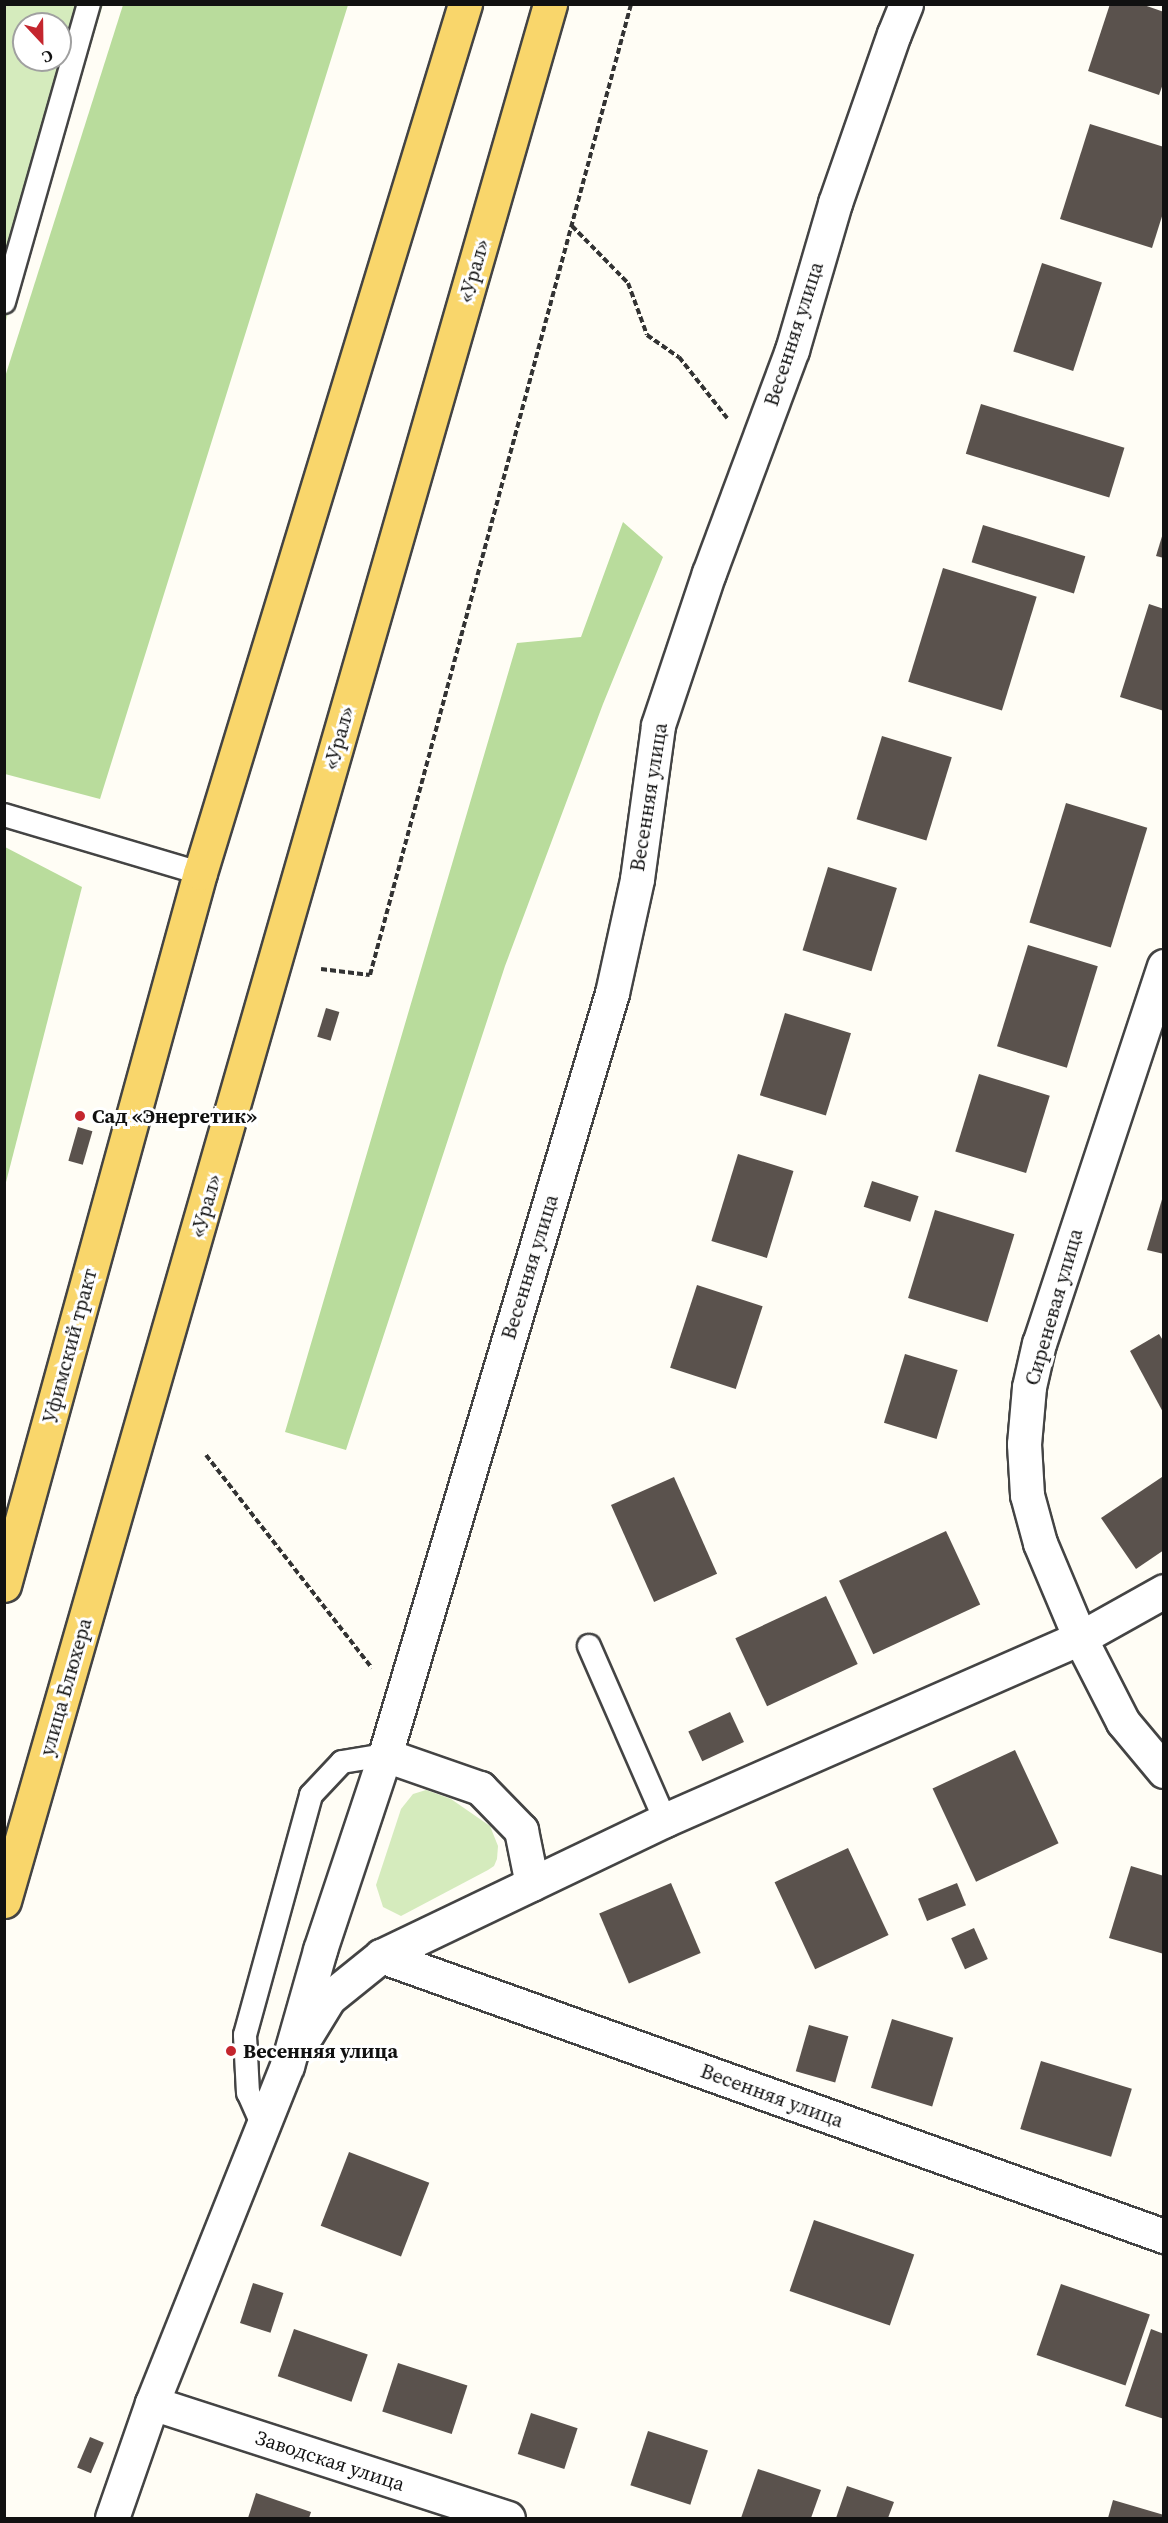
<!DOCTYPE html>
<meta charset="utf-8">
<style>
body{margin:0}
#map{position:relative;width:1168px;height:2523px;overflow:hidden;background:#fffdf5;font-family:"Source Serif 4",serif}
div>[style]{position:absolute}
.green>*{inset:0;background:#d5ebbd}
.forest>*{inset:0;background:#b9dc9c}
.building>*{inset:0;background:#5a524d;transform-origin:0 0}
.path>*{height:4px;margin-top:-2px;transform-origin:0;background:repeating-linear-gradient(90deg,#333 0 6px,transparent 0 9px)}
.roads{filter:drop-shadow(2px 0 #444) drop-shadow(-2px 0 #444) drop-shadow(0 2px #444) drop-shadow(0 -2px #444)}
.service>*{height:22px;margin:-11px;padding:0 11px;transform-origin:11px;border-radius:11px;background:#fff}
.minor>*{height:33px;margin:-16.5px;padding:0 16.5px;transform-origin:16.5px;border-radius:16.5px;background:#fff}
.primary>*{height:33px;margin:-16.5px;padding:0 16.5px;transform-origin:16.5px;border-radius:16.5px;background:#f9d66b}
.dots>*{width:16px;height:16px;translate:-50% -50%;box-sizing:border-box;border:3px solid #fff;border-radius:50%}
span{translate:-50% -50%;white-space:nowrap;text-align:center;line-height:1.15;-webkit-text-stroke:6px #fff;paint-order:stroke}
.street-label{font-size:20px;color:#111}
.poi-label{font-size:20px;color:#111;font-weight:700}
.left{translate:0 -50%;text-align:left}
.frame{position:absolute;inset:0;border:6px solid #111;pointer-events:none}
.north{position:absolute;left:12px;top:12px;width:60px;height:60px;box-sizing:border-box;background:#fff;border:2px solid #a0a0a0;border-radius:50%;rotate:158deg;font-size:16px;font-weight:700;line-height:24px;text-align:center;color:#111}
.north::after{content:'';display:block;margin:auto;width:21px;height:27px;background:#c4262e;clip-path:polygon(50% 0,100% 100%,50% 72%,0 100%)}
</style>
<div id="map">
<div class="green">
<i style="clip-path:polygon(evenodd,5px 5px,103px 5px,5px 324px,5px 5px,24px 24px,60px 24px,60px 60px,24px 60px,24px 24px)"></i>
<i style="clip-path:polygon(426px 1790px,451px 1799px,490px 1826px,498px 1846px,497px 1859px,494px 1866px,488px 1870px,401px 1916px,383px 1907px,376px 1885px,401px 1809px,413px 1794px)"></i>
</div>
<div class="forest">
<i style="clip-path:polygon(123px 5px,348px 5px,100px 799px,5px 774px,4px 380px)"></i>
<i style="clip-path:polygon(623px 522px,663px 557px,603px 704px,505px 966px,346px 1450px,285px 1432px,517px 643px,581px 637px)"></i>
<i style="clip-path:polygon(5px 847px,82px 887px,5px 1186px)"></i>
</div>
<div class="building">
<i style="clip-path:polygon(1110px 4px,1141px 4px,1164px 12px,1164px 81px,1159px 95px,1088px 71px)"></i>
<i style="clip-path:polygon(1090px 124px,1164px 147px,1164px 210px,1152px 248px,1060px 219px)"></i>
<i style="left:1042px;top:263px;width:63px;height:93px;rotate:18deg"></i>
<i style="left:981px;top:404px;width:150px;height:52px;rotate:17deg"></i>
<i style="left:983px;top:525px;width:107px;height:39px;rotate:17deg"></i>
<i style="clip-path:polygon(1163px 533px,1164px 533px,1164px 558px,1156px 556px)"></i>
<i style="left:943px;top:568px;width:98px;height:119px;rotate:17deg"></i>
<i style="clip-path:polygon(1149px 604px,1164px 609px,1164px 711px,1120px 697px)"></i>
<i style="left:882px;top:736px;width:73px;height:87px;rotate:17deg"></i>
<i style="left:1066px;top:803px;width:85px;height:125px;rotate:17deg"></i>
<i style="left:828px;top:867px;width:72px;height:87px;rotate:17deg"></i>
<i style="left:1028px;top:945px;width:73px;height:106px;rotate:17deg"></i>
<i style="left:326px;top:1008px;width:14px;height:30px;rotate:17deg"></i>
<i style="left:785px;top:1013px;width:69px;height:86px;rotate:17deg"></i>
<i style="left:979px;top:1074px;width:74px;height:81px;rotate:17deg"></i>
<i style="left:78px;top:1127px;width:15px;height:35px;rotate:16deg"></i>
<i style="left:738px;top:1154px;width:58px;height:91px;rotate:17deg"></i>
<i style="left:872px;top:1181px;width:49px;height:27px;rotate:18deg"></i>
<i style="clip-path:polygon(1163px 1196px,1164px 1196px,1164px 1254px,1147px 1250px)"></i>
<i style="left:935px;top:1210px;width:83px;height:92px;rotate:17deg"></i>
<i style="left:697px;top:1285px;width:69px;height:87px;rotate:18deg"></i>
<i style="clip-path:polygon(1159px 1334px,1164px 1342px,1164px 1414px,1130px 1351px)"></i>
<i style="left:905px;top:1354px;width:55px;height:72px;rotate:17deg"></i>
<i style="left:674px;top:1477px;width:106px;height:69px;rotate:66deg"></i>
<i style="clip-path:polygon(1162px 1477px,1164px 1550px,1136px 1569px,1101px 1518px)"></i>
<i style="left:946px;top:1531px;width:81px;height:118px;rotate:65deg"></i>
<i style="left:826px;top:1596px;width:75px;height:100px;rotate:65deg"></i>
<i style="left:730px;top:1712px;width:33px;height:46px;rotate:65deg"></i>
<i style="left:1015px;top:1750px;width:103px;height:91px;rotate:65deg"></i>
<i style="left:848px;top:1848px;width:96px;height:81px;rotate:65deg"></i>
<i style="clip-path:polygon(1131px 1866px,1164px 1876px,1164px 1954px,1109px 1938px)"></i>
<i style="left:671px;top:1883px;width:76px;height:78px;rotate:67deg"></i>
<i style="left:957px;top:1883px;width:24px;height:42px;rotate:68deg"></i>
<i style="left:974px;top:1928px;width:34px;height:25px;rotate:66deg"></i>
<i style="left:892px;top:2019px;width:64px;height:72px;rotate:17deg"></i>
<i style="left:809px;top:2025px;width:41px;height:48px;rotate:16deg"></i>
<i style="left:1041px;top:2061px;width:95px;height:71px;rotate:17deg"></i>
<i style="left:349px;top:2152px;width:86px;height:79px;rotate:21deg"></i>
<i style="left:814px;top:2220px;width:106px;height:75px;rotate:19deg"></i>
<i style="left:253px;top:2283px;width:32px;height:42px;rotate:18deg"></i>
<i style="left:1061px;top:2284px;width:94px;height:75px;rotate:19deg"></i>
<i style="left:294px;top:2329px;width:78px;height:50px;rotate:19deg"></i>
<i style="clip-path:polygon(1151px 2329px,1164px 2334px,1164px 2419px,1125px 2406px)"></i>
<i style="left:398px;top:2363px;width:73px;height:51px;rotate:18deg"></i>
<i style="left:531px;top:2413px;width:49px;height:43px;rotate:18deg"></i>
<i style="left:648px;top:2431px;width:63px;height:57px;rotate:18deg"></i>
<i style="left:90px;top:2437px;width:15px;height:33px;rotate:23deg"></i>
<i style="clip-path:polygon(758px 2469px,821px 2490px,811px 2518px,741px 2518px)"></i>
<i style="clip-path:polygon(847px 2486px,894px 2502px,888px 2518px,836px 2518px)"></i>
<i style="clip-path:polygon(256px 2493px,311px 2512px,309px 2518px,248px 2518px)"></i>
<i style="clip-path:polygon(1113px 2500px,1164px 2515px,1164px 2518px,1108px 2518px)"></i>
</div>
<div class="path">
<i style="left:572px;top:226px;width:80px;rotate:45.5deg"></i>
<i style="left:628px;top:283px;width:55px;rotate:69.9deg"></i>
<i style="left:647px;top:335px;width:39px;rotate:35deg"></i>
<i style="left:679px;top:357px;width:78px;rotate:51.8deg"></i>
<i style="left:321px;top:969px;width:49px;rotate:7deg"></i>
<i style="left:370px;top:975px;width:1005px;rotate:-74.95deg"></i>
<i style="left:206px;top:1455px;width:270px;rotate:52.1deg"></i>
</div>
<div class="roads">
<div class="service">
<i style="left:4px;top:302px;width:310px;rotate:-74.1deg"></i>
<i style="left:4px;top:815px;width:204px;rotate:16.5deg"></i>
<i style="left:589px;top:1646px;width:190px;rotate:66.4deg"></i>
<i style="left:263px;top:2126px;width:36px;rotate:-114deg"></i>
<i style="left:248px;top:2093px;width:58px;rotate:-93deg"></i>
<i style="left:245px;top:2035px;width:249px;rotate:-74.6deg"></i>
<i style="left:311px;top:1795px;width:45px;rotate:-46.8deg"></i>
<i style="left:342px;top:1762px;width:44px;rotate:-9.2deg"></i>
</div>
<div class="minor">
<i style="left:1164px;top:966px;width:397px;rotate:108.3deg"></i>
<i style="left:1039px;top:1343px;width:45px;rotate:102.8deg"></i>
<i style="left:1029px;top:1387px;width:57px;rotate:95deg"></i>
<i style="left:1024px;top:1444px;width:51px;rotate:86.6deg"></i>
<i style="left:1027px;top:1495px;width:50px;rotate:74.8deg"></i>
<i style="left:1040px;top:1543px;width:103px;rotate:67.2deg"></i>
<i style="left:1080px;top:1638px;width:94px;rotate:62.9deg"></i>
<i style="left:1123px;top:1722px;width:64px;rotate:50.1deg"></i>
<i style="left:385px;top:1755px;width:101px;rotate:19.2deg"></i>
<i style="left:480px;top:1788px;width:59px;rotate:45.7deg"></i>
<i style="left:521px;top:1830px;width:55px;rotate:78.5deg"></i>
<i style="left:381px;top:1956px;width:832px;rotate:19.68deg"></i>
<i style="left:307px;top:2034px;width:42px;rotate:-58.6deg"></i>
<i style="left:329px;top:1998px;width:67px;rotate:-38.9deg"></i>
<i style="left:381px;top:1956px;width:315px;rotate:-25.6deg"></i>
<i style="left:665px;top:1820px;width:453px;rotate:-23.7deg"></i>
<i style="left:1080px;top:1638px;width:96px;rotate:-29.2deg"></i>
<i style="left:152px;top:2403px;width:374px;rotate:17.9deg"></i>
<i style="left:112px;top:2518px;width:122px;rotate:-70.8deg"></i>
<i style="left:152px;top:2403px;width:363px;rotate:-68.2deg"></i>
<i style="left:287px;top:2066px;width:121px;rotate:-74.1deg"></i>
<i style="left:320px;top:1950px;width:206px;rotate:-71.6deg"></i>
<i style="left:385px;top:1755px;width:795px;rotate:-73.41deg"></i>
<i style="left:612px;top:993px;width:117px;rotate:-77.6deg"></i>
<i style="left:637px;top:879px;width:155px;rotate:-82.2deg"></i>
<i style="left:658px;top:725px;width:160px;rotate:-71.5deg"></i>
<i style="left:709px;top:573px;width:238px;rotate:-69.6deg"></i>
<i style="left:792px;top:350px;width:153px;rotate:-73.7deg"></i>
<i style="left:835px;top:203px;width:179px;rotate:-70.8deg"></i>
<i style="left:894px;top:34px;width:32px;rotate:-68deg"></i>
</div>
<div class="primary">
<i style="left:4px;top:1585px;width:738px;rotate:-74.61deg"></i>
<i style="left:200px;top:873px;width:909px;rotate:-73.04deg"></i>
<i style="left:4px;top:1901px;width:1974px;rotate:-73.94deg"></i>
</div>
</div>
<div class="dots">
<i style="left:80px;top:1116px;background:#c4262e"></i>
<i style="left:231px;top:2051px;background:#c4262e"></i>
</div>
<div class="street-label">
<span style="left:474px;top:271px;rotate:-74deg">«Урал»</span>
<span style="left:794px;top:334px;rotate:-72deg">Весенняя улица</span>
<span style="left:339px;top:738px;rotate:-74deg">«Урал»</span>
<span style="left:649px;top:797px;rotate:-81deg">Весенняя улица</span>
<span style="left:206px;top:1206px;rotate:-74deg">«Урал»</span>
<span style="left:530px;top:1267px;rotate:-73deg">Весенняя улица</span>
<span style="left:1054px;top:1307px;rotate:-74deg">Сиреневая улица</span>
<span style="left:70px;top:1346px;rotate:-75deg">Уфимский тракт</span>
<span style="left:66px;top:1687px;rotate:-74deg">улица Блюхера</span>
<span style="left:772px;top:2096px;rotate:20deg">Весенняя улица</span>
<span style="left:330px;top:2461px;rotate:18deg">Заводская улица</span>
</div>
<div class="poi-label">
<span class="left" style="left:92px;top:1116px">Сад «Энергетик»</span>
<span class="left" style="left:243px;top:2051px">Весенняя улица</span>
</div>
<div class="frame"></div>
<div class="north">С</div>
</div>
